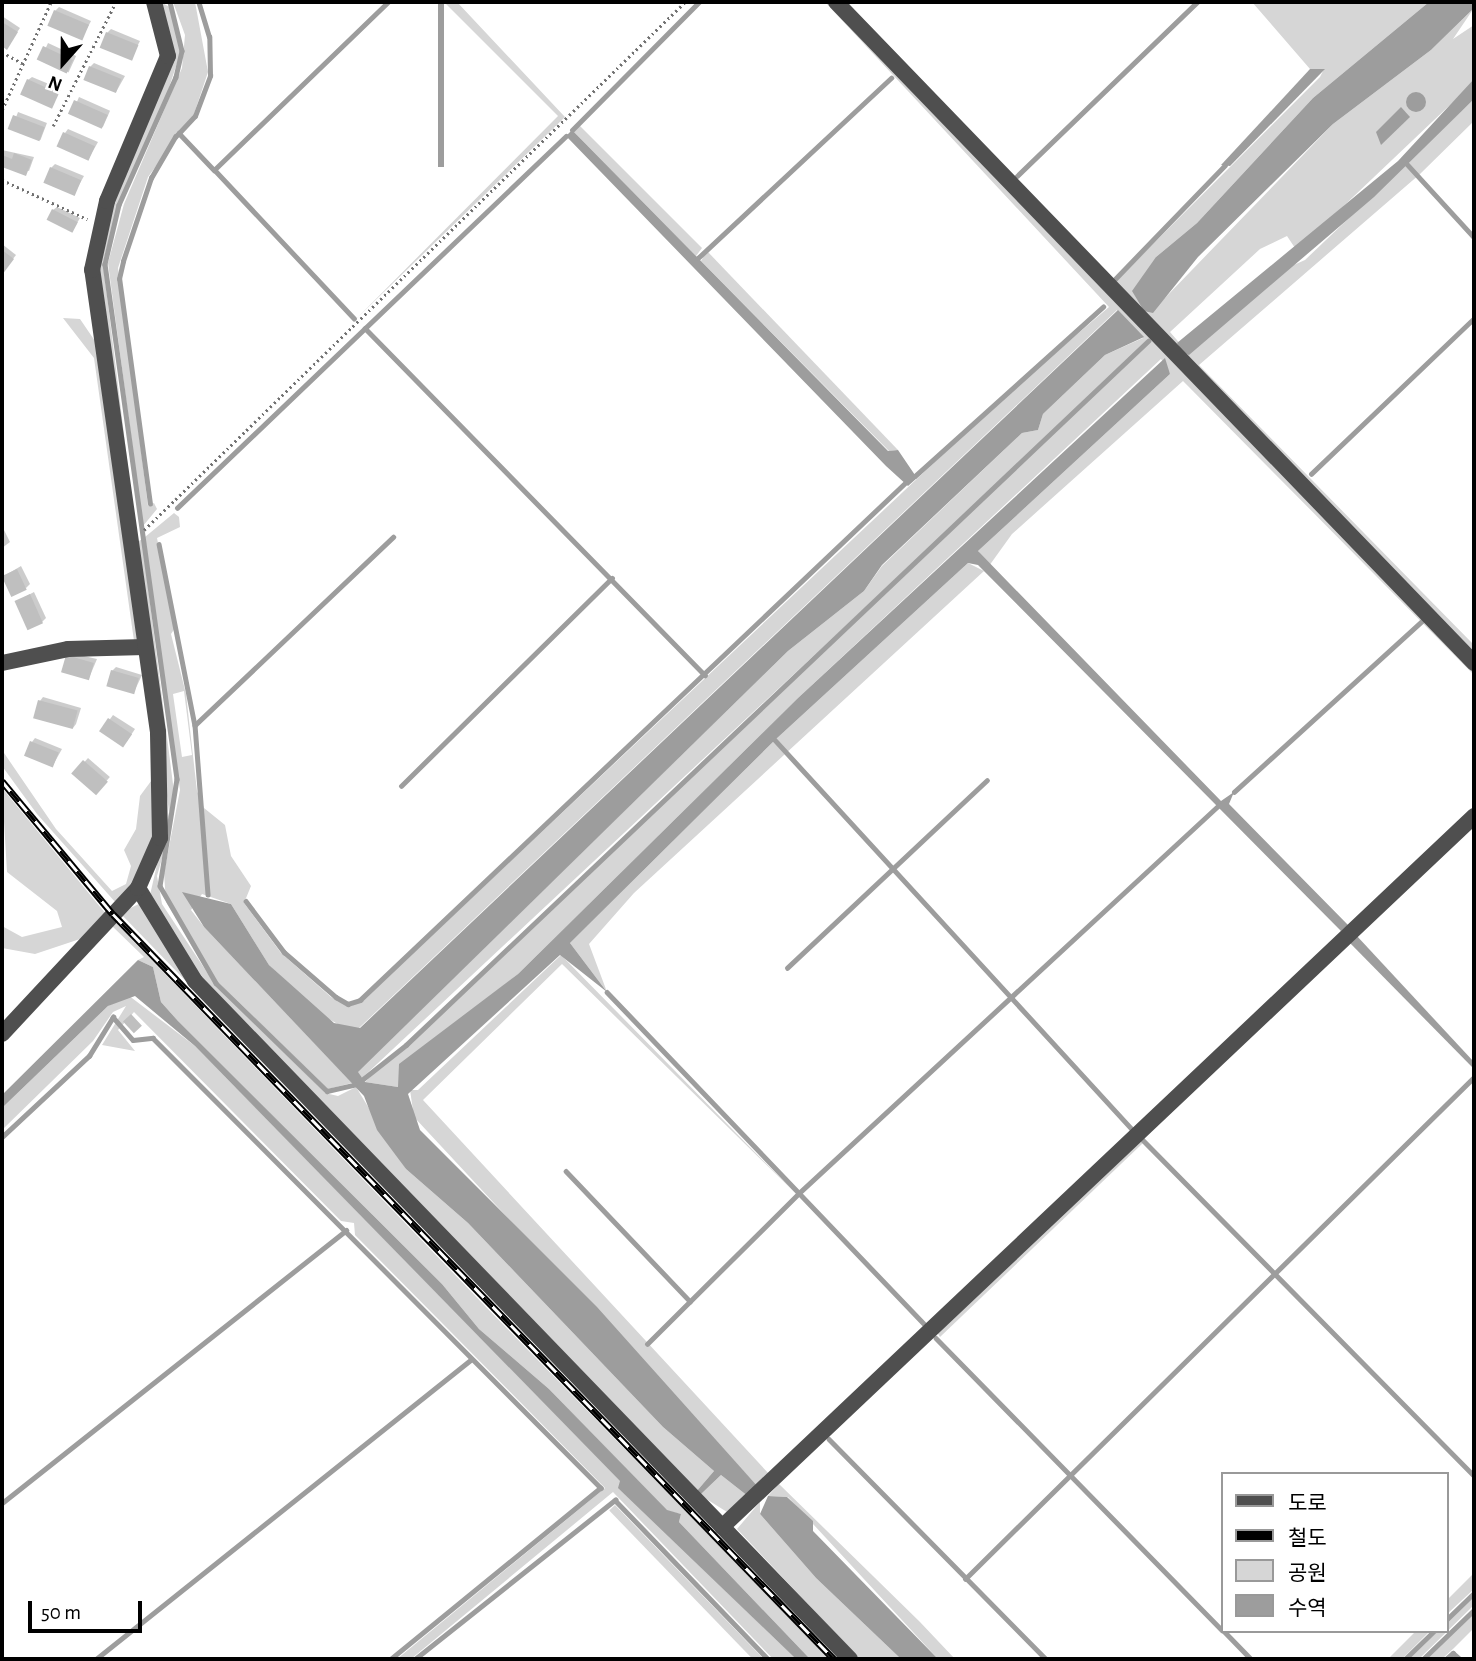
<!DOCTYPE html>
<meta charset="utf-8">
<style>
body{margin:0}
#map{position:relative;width:1476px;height:1661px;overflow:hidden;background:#fff;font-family:"Alegreya Sans","Noto Sans KR",sans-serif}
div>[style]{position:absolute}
.green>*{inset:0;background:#d6d6d6;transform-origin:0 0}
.water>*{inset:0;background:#9d9d9d;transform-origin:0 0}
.round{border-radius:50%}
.shadow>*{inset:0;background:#0003;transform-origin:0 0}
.stream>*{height:4.5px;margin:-2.25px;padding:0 2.25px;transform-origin:2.25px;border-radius:2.25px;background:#9d9d9d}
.building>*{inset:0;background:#bfbfbf;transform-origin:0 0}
.path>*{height:2.5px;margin-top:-1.25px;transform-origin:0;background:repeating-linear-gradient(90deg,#717171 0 2px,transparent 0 5.5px)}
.minor>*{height:16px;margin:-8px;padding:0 8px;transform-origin:8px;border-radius:8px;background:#4f4f4f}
.rail>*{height:7px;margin-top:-3.5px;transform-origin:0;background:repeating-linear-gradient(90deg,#fff 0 13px,#000 0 26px);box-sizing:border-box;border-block:2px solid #000}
span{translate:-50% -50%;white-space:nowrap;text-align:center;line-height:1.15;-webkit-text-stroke:5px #fff;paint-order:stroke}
.frame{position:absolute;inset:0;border:4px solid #000;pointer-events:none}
.legend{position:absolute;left:1221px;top:1472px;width:228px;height:161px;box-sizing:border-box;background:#fff;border:2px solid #999;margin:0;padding:9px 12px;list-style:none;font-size:21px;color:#000}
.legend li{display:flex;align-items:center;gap:14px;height:35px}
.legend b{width:35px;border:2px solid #999}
.north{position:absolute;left:28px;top:28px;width:70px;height:70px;-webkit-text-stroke:5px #fff;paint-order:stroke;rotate:201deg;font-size:19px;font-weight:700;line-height:28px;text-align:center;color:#000}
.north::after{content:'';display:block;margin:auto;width:24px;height:32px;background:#000;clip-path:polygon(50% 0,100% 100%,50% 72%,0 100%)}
.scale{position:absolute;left:28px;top:1601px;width:114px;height:32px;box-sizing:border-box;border:4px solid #000;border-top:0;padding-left:9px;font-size:21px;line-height:24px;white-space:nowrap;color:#000;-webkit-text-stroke:5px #fff;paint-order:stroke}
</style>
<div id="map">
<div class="green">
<i style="clip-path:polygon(161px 2px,171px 8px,181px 51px,158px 121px,119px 201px,103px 263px,136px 532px,97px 294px,106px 212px,167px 78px,172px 44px)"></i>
<i style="clip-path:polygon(173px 2px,195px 2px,208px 72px,194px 114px,148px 177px,118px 268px,148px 506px,154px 503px,157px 509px,143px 526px,108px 263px,124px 204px,182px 68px,185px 35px)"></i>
<i style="clip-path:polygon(444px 2px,457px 2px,565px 117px,357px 318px,558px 116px)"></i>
<i style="clip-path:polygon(evenodd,825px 2px,829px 2px,1474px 670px,1474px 675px,1183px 381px,1012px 534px,989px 566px,978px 551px,1170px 374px,1161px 359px,798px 698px,518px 974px,425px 1048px,398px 1087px,365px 1082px,1149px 342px,362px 1078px,357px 1072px,788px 651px,864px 591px,882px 566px,1022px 433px,1038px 430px,1043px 414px,1105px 355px,1143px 338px,1117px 310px,359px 1028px,348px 1030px,322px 1015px,269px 965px,231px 904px,202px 894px,191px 910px,204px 927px,352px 1083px,328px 1089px,215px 979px,166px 902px,164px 873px,180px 790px,145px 537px,174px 513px,179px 517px,180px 527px,157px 538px,175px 628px,171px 634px,186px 694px,197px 791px,204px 808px,225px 825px,231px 856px,251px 886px,244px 903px,281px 953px,331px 997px,350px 1006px,361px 1002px,1006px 395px,1109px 307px,825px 2px,184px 691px,192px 755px,182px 757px,173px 694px,184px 691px)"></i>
<i style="clip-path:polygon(840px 2px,847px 2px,1115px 282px,1320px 77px,1324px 69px,1310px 69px,1252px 2px,1429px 2px,1313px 98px,1197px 223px,1156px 257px,1162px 301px,1333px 124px,1431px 50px,1474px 8px,1453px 39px,1474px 25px,1473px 83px,1313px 235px,1295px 248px,1287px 236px,1260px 249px,1170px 332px,1189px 354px,1287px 268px,1305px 260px,1474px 99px,1474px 121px,1420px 174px,1199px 365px,1474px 645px,1474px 655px)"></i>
<i style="clip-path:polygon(579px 125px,702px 248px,696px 256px,572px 130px)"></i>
<i style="clip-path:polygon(707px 251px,898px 450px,889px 451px,701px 261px)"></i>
<i style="clip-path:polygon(63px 318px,80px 319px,95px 341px,140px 641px,134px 641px,94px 358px)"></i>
<i style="clip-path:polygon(142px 539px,174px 792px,171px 827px,157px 876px,162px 904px,214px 983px,325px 1093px,338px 1096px,356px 1087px,406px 1169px,468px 1223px,663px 1427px,714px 1471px,696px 1492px,198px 974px,150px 895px,169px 812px,136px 543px)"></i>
<i style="clip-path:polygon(968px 563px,984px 571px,634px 893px,589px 944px,607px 992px,570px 943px,775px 740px)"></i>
<i style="clip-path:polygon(2px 750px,56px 829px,112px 891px,126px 884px,131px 866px,124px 850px,136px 829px,140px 796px,157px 773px,150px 860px,116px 903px,37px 814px,2px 766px)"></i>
<i style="clip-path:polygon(2px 788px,106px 914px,83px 938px,35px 954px,2px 948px,2px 926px,22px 937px,62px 927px,57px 911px,7px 872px)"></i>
<i style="clip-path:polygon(141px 903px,177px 951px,382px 1184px,120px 913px)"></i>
<i style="clip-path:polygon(115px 922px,485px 1306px,830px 1659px,810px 1659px,679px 1522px,681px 1514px,667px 1511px,549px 1389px,479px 1329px,442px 1284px,178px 1021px,161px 1002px,153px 967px,138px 960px,144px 957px,111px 925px)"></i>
<i style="clip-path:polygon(561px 955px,795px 1193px,562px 964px,423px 1100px,769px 1474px,759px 1488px,414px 1117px,410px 1090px,418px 1090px)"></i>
<i style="clip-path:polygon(128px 995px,195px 1046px,621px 1481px,624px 1492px,796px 1659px,773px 1659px,613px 1492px,411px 1659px,397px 1659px,605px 1488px,355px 1235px,354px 1223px,341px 1221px,134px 1012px,118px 1030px,135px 1051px,102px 1045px,126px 1006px,113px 1012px,93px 1041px,2px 1130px,2px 1108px,108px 1006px)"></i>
<i style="clip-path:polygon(1138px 1138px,1143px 1143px,940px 1337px,937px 1332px)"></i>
<i style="clip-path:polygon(721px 1475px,749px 1497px,727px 1512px,700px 1495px)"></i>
<i style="clip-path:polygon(779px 1484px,920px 1622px,955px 1659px,938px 1659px,788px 1497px,768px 1496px)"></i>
<i style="clip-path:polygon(760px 1502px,760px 1514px,816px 1578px,901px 1659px,860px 1659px,737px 1529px)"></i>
<i style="left:615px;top:1505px;width:215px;height:8px;rotate:46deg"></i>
<i style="clip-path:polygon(1474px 1573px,1474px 1589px,1446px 1615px,1446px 1601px)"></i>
<i style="clip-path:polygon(1474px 1596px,1474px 1605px,1419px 1659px,1409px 1659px,1438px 1631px,1446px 1631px,1446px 1623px)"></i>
<i style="clip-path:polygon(1474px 1613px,1474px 1628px,1454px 1648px,1442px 1659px,1427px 1659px)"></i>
<i style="clip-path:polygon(1416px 1631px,1430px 1631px,1402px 1659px,1388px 1659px)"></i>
</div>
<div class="water">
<i style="left:438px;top:2px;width:6px;height:165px"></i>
<i style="clip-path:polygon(1429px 2px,1474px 2px,1474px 8px,1431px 50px,1333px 124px,1198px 257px,1153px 313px,1144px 311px,1132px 291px,1156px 257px,1197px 223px,1313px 98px)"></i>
<i style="clip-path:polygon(1310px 69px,1325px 69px,1230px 166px,1221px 165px)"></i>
<i style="clip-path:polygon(1474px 79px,1474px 99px,1374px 197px,1189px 355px,1182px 352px,1177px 343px,1398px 161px)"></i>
<i class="round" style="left:1406px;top:92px;width:20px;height:20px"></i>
<i style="clip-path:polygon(1401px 107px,1410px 117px,1381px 145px,1376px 132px)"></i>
<i style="clip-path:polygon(572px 130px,888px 451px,898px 450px,917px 478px,908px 486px,886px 466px,566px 136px)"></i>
<i style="clip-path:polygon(1118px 310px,1144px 337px,1105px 355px,1043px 414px,1038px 430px,1022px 433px,882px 565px,864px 591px,788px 651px,358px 1072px,365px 1082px,398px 1087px,399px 1064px,518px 974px,798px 698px,1165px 358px,1170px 374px,978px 551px,1221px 801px,1234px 792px,1229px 804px,1348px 925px,1341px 931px,978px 565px,968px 563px,775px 740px,570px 943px,607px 992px,560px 955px,408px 1094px,420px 1130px,597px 1307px,759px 1488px,749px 1497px,721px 1475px,700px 1495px,696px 1492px,714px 1471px,663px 1427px,468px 1223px,406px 1169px,377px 1130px,364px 1096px,204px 927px,182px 892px,231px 904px,269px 965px,334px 1023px,360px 1028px)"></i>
<i style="clip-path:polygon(1356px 935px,1474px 1062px,1474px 1069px,1349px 942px)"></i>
<i style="clip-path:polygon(138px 960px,153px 967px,161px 1002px,178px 1021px,442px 1284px,479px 1329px,549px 1389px,667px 1510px,681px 1514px,679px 1522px,810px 1659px,796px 1659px,618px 1488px,620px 1481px,195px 1046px,135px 996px,108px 1006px,2px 1108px,2px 1095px)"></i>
<i style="clip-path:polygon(768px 1496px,787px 1497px,813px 1521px,813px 1531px,938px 1659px,901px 1659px,816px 1578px,760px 1514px)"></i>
</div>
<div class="shadow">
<i style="clip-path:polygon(59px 7px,91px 21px,82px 38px,55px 11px)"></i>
<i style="clip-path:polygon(2px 16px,20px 28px,7px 47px,2px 44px)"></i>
<i style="clip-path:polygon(111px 29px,140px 41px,131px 58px,107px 33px)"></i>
<i style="left:48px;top:43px;width:31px;height:18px;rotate:25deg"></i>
<i style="clip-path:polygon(94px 63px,125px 76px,116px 92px,90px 67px)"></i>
<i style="clip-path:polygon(32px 77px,61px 89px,52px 106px,28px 80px)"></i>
<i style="left:79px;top:97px;width:34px;height:18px;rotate:24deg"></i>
<i style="left:18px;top:112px;width:31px;height:18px;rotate:21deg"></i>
<i style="clip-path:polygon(68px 129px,98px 142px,89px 158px,65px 133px)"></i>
<i style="clip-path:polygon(2px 150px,34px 157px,29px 171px,2px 165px)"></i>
<i style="clip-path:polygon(55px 164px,84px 176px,74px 194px,51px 168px)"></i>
<i style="clip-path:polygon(57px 207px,80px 218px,73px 230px,53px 210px)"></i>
<i style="clip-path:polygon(2px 244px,16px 255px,2px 273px)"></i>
<i style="clip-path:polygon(2px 526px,10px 542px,2px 548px)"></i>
<i style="clip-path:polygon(21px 566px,30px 584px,26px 588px,4px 576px)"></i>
<i style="clip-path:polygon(34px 592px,46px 618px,42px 622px,17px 601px)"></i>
<i style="clip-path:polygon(71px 653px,97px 659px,89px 678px,63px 671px)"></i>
<i style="clip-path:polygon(116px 667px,142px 675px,134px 692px,112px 671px)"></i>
<i style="clip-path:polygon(43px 697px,81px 708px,76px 724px,73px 728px,40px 701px)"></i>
<i style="clip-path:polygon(113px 715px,135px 729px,127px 741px,102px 730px)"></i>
<i style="clip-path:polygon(35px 738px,62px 749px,53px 765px,32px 742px)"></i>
<i style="left:88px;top:758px;width:29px;height:21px;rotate:41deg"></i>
</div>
<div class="stream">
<i style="left:170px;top:2px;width:50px;rotate:76.2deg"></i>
<i style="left:182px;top:51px;width:27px;rotate:103deg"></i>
<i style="left:176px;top:77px;width:140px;rotate:114deg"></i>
<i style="left:119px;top:205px;width:61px;rotate:103.3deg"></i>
<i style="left:105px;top:264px;width:520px;rotate:82.04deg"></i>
<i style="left:177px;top:779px;width:108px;rotate:99deg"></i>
<i style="left:160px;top:886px;width:112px;rotate:60deg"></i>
<i style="left:216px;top:983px;width:155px;rotate:44.2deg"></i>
<i style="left:327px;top:1091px;width:28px;rotate:-13deg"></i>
<i style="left:572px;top:130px;width:180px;rotate:-45.2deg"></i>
<i style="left:179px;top:133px;width:23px;rotate:-47deg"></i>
<i style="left:195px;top:116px;width:43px;rotate:-69.4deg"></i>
<i style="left:210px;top:76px;width:39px;rotate:-91deg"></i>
<i style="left:209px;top:37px;width:37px;rotate:-107deg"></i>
<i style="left:1407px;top:164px;width:99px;rotate:47.5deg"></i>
<i style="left:1017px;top:176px;width:250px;rotate:-44deg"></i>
<i style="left:698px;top:258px;width:264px;rotate:-43deg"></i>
<i style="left:1115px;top:279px;width:158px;rotate:-46deg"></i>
<i style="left:354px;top:319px;width:204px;rotate:-133.2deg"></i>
<i style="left:214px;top:170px;width:242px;rotate:-44deg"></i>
<i style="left:365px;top:328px;width:486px;rotate:45.6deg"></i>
<i style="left:1311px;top:474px;width:226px;rotate:-43.7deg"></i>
<i style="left:915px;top:476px;width:253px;rotate:-42deg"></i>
<i style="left:150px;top:504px;width:227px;rotate:-97.8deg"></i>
<i style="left:119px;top:279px;width:18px;rotate:-77deg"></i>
<i style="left:123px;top:261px;width:88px;rotate:-71.4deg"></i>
<i style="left:151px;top:178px;width:48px;rotate:-59.7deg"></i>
<i style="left:175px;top:137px;width:6px;rotate:-45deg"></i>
<i style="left:179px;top:133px;width:51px;rotate:46.6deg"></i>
<i style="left:177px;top:508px;width:538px;rotate:-43.72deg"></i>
<i style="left:159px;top:544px;width:185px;rotate:78.8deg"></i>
<i style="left:195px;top:725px;width:170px;rotate:85.6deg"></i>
<i style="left:195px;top:725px;width:273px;rotate:-43.5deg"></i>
<i style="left:775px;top:740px;width:527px;rotate:47.46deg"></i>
<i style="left:401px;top:786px;width:296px;rotate:-44.6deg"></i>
<i style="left:1234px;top:792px;width:256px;rotate:-42.3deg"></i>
<i style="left:246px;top:901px;width:64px;rotate:53.3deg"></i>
<i style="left:284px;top:952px;width:69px;rotate:40.9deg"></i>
<i style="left:336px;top:997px;width:14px;rotate:30deg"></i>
<i style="left:348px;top:1004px;width:13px;rotate:-18deg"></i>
<i style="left:360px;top:1000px;width:751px;rotate:-43.49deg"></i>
<i style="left:787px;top:968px;width:274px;rotate:-43.2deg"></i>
<i style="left:607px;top:992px;width:463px;rotate:46.3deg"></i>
<i style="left:363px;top:1079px;width:55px;rotate:-38.3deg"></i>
<i style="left:406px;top:1045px;width:1023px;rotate:-43.49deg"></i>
<i style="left:2px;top:1137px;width:119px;rotate:-43deg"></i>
<i style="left:89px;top:1056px;width:46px;rotate:-58.4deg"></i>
<i style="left:113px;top:1017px;width:30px;rotate:49deg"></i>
<i style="left:133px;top:1040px;width:20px;rotate:-6deg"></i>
<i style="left:153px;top:1038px;width:635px;rotate:45.13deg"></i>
<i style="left:601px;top:1488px;width:271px;rotate:140.8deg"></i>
<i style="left:1143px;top:1140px;width:472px;rotate:45.4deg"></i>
<i style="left:566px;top:1171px;width:180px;rotate:46.4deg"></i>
<i style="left:936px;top:1338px;width:409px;rotate:45.6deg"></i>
<i style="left:647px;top:1344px;width:213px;rotate:-44.8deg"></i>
<i style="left:798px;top:1194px;width:573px;rotate:-42.74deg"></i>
<i style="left:829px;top:1439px;width:309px;rotate:45.4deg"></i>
<i style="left:2px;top:1503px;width:439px;rotate:-38.4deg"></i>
<i style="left:965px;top:1579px;width:715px;rotate:-44.6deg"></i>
<i style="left:1446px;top:1620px;width:39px;rotate:-44deg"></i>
<i style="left:1224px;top:1631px;width:39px;rotate:46deg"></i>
<i style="left:96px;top:1659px;width:479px;rotate:-38.6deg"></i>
<i style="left:415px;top:1659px;width:256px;rotate:-38.5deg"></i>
<i style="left:615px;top:1500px;width:221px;rotate:46.1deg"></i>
<i style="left:1405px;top:1659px;width:40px;rotate:-44deg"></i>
<i style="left:1423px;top:1659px;width:71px;rotate:-43.9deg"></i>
<i style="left:1446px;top:1659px;width:9px;rotate:-41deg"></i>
<i style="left:1453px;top:1653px;width:9px;rotate:41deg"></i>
</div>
<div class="building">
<i style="left:54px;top:10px;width:38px;height:17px;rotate:23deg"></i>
<i style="clip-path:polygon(2px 22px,18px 32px,7px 50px,2px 46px)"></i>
<i style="left:106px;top:32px;width:35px;height:17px;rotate:22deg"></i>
<i style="left:43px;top:46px;width:33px;height:15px;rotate:25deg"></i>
<i style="left:89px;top:66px;width:35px;height:15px;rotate:22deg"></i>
<i style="left:27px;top:79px;width:35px;height:17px;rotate:24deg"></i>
<i style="left:74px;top:100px;width:37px;height:15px;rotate:24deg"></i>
<i style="left:13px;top:115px;width:34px;height:15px;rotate:21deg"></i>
<i style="left:63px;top:132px;width:35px;height:16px;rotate:24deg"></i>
<i style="clip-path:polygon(14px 153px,32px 160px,26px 176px,2px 167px,2px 155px,12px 159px)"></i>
<i style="left:50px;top:167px;width:34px;height:17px;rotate:23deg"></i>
<i style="left:52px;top:209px;width:29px;height:12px;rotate:27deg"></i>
<i style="clip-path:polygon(2px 250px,14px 259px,2px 275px)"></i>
<i style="left:17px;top:569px;width:23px;height:17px;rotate:65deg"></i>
<i style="left:30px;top:594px;width:32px;height:17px;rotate:66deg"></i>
<i style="left:66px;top:655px;width:29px;height:18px;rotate:16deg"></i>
<i style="left:111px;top:670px;width:29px;height:17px;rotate:16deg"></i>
<i style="left:38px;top:700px;width:41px;height:19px;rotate:15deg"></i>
<i style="left:108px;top:718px;width:29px;height:16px;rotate:34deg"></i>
<i style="left:30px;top:741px;width:31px;height:16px;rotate:22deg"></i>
<i style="left:83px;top:760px;width:33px;height:18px;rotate:41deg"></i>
<i style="left:131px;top:1014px;width:16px;height:11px;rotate:47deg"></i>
</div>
<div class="path">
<i style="left:2px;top:52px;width:23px;rotate:29deg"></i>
<i style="left:2px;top:110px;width:119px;rotate:-65.6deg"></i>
<i style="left:53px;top:126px;width:139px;rotate:-63.1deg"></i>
<i style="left:2px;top:180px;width:94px;rotate:24.6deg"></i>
<i style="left:144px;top:530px;width:756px;rotate:-44.3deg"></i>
</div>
<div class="minor">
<i style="left:836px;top:2px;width:919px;rotate:46.01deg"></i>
<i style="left:2px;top:663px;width:67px;rotate:-12deg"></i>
<i style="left:68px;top:649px;width:77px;rotate:-1.5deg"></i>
<i style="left:138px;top:888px;width:109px;rotate:58.5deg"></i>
<i style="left:195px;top:981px;width:943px;rotate:45.99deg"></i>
<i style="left:2px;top:1034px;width:200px;rotate:-47deg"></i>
<i style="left:138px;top:888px;width:55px;rotate:-66.3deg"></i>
<i style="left:160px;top:838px;width:106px;rotate:-91.1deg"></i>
<i style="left:158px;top:732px;width:467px;rotate:-98.1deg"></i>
<i style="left:92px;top:270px;width:71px;rotate:-77.7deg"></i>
<i style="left:107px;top:201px;width:157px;rotate:-67.2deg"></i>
<i style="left:168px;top:56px;width:56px;rotate:-104.5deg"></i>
<i style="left:722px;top:1527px;width:1035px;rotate:-43.39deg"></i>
</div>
<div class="rail">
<i style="left:2px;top:781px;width:173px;rotate:50.2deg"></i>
<i style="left:113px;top:914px;width:1037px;rotate:45.94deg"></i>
</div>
<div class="frame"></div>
<ul class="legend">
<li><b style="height:9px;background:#4f4f4f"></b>도로</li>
<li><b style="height:9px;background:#000"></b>철도</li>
<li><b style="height:19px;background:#d6d6d6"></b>공원</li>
<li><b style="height:19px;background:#9d9d9d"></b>수역</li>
</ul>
<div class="north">N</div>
<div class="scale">50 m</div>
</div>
